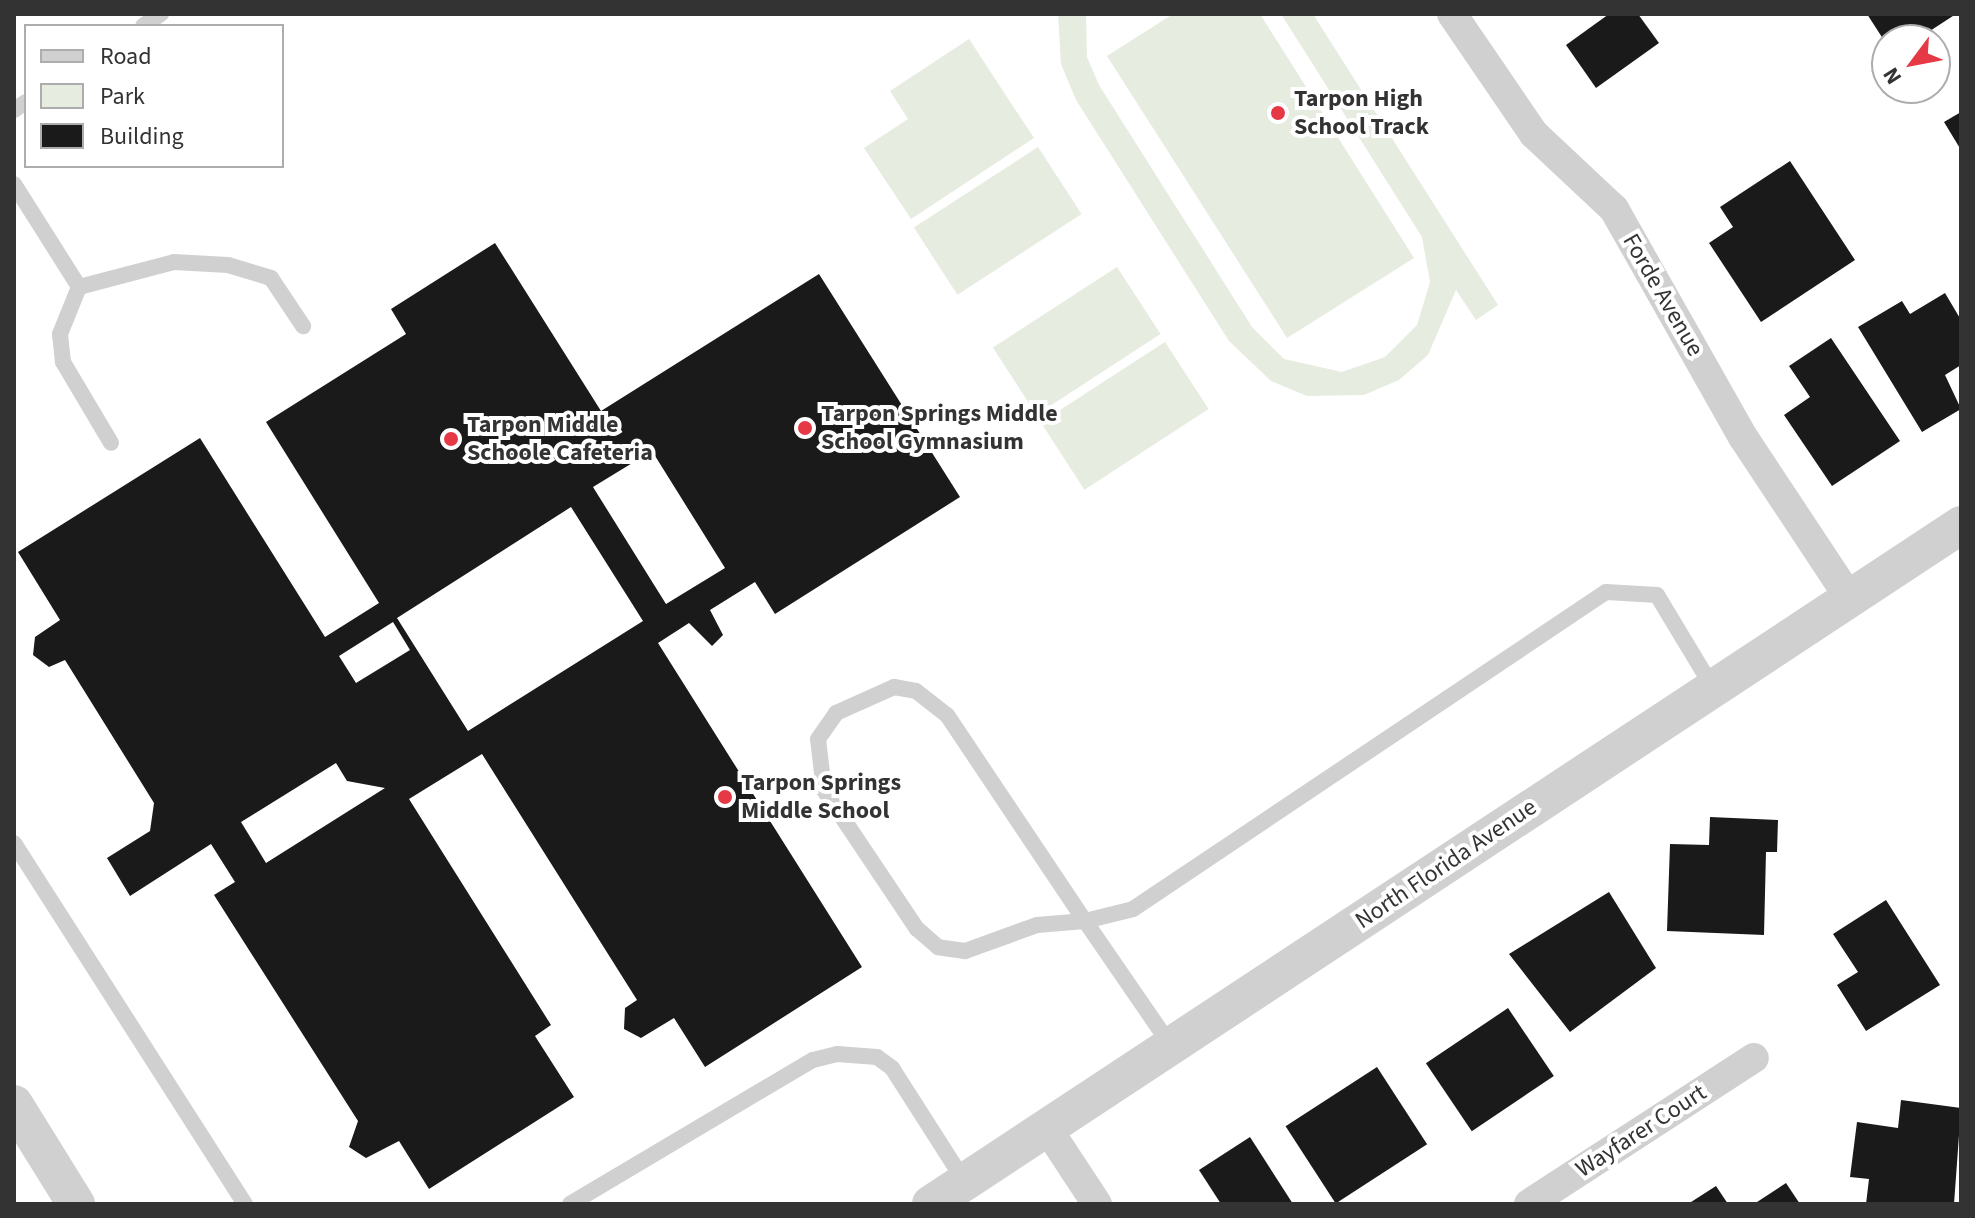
<!DOCTYPE html>
<style>
body{margin:0}
#map{position:relative;width:1975px;height:1218px;overflow:hidden;background:#fff;font-family:"Source Sans 3",sans-serif}
div>[style]{position:absolute}
.green>*{inset:0;background:#e6ecdf;transform-origin:0 0}
.building>*{inset:0;background:#1a1a1a;transform-origin:0 0}
.service>*{height:16px;margin:-8px;padding:0 8px;transform-origin:8px;border-radius:8px;background:#d0d0d0}
.minor>*{height:30px;margin:-15px;padding:0 15px;transform-origin:15px;border-radius:15px;background:#d0d0d0}
.tertiary>*{height:38px;margin:-19px;padding:0 19px;transform-origin:19px;border-radius:19px;background:#d0d0d0}
.dots>*{width:22px;height:22px;translate:-50% -50%;box-sizing:border-box;border:4px solid #fff;border-radius:50%}
span{translate:-50% -50%;white-space:nowrap;text-align:center;line-height:1.15;-webkit-text-stroke:8px #fff;paint-order:stroke}
.poi-label{font-size:24px;color:#333;font-weight:700}
.left{translate:0 -50%;text-align:left}
.street-label{font-size:24px;color:#333}
.frame{position:absolute;inset:0;border:16px solid #333;pointer-events:none}
.legend{position:absolute;left:24px;top:24px;width:260px;height:144px;box-sizing:border-box;background:#fff;border:2px solid #adadad;margin:0;padding:10px 14px;list-style:none;font-size:24px;color:#333}
.legend li{display:flex;align-items:center;gap:16px;height:40px}
.legend b{width:40px;border:2px solid #adadad}
.north{position:absolute;left:1871px;top:24px;width:80px;height:80px;box-sizing:border-box;background:#fff;border:2px solid #adadad;border-radius:50%;rotate:238deg;font-size:22px;font-weight:700;line-height:32px;text-align:center;color:#333}
.north::after{content:'';display:block;margin:auto;width:28px;height:36px;background:#e63946;clip-path:polygon(50% 0,100% 100%,50% 72%,0 100%)}
</style>
<div id="map">
<div class="green">
<i style="clip-path:polygon(1058px 14px,1086px 14px,1087px 57px,1099px 85px,1252px 327px,1284px 359px,1342px 372px,1385px 357px,1417px 325px,1430px 282px,1422px 237px,1281px 14px,1313px 14px,1498px 305px,1476px 320px,1456px 290px,1428px 355px,1399px 380px,1364px 395px,1307px 396px,1271px 381px,1229px 341px,1076px 100px,1061px 64px)"></i>
<i style="clip-path:polygon(1173px 14px,1260px 14px,1414px 258px,1287px 338px,1107px 56px)"></i>
<i style="clip-path:polygon(969px 39px,1034px 138px,911px 219px,864px 148px,908px 119px,890px 91px)"></i>
<i style="left:1038px;top:147px;width:80px;height:148px;rotate:57deg"></i>
<i style="left:1117px;top:267px;width:80px;height:148px;rotate:57deg"></i>
<i style="left:1165px;top:342px;width:80px;height:148px;rotate:57deg"></i>
</div>
<div class="building">
<i style="clip-path:polygon(1609px 14px,1638px 14px,1659px 43px,1596px 88px,1566px 45px)"></i>
<i style="clip-path:polygon(1867px 14px,1956px 14px,1916px 40px,1887px 45px)"></i>
<i style="clip-path:polygon(1961px 112px,1961px 150px,1944px 122px)"></i>
<i style="clip-path:polygon(1790px 161px,1855px 260px,1761px 322px,1709px 243px,1733px 227px,1720px 207px)"></i>
<i style="clip-path:polygon(evenodd,495px 243px,601px 411px,819px 274px,960px 497px,775px 614px,755px 582px,710px 610px,723px 635px,712px 646px,689px 623px,658px 643px,862px 967px,705px 1067px,674px 1018px,641px 1038px,624px 1029px,625px 1008px,637px 1000px,482px 754px,409px 799px,551px 1025px,535px 1036px,574px 1097px,429px 1189px,399px 1141px,366px 1158px,349px 1147px,358px 1121px,214px 895px,235px 882px,211px 844px,130px 896px,107px 858px,150px 831px,154px 803px,65px 660px,49px 667px,33px 655px,35px 637px,60px 620px,18px 552px,200px 438px,325px 637px,379px 603px,266px 422px,406px 334px,391px 309px,495px 243px,652px 451px,725px 568px,666px 604px,593px 487px,652px 451px,495px 243px,571px 507px,643px 621px,468px 731px,397px 618px,571px 507px,495px 243px,393px 622px,410px 650px,356px 683px,339px 656px,393px 622px,495px 243px,336px 763px,347px 781px,385px 788px,266px 863px,241px 822px,336px 763px)"></i>
<i style="clip-path:polygon(1945px 293px,1961px 320px,1961px 365px,1945px 375px,1961px 409px,1922px 432px,1858px 327px,1902px 301px,1910px 314px)"></i>
<i style="clip-path:polygon(1831px 338px,1900px 441px,1832px 486px,1784px 415px,1810px 397px,1789px 366px)"></i>
<i style="clip-path:polygon(1710px 817px,1778px 820px,1777px 852px,1766px 852px,1764px 935px,1667px 931px,1670px 844px,1709px 845px)"></i>
<i style="clip-path:polygon(1609px 892px,1656px 968px,1570px 1032px,1509px 954px)"></i>
<i style="clip-path:polygon(1886px 900px,1940px 985px,1866px 1031px,1837px 985px,1858px 972px,1833px 934px)"></i>
<i style="left:1508px;top:1008px;width:82px;height:99px;rotate:56deg"></i>
<i style="left:1377px;top:1067px;width:92px;height:109px;rotate:57deg"></i>
<i style="clip-path:polygon(1901px 1100px,1961px 1108px,1954px 1204px,1866px 1204px,1869px 1179px,1850px 1177px,1857px 1122px,1898px 1128px)"></i>
<i style="clip-path:polygon(1250px 1137px,1293px 1204px,1221px 1204px,1199px 1170px)"></i>
<i style="clip-path:polygon(1786px 1183px,1800px 1204px,1754px 1204px)"></i>
<i style="clip-path:polygon(1716px 1186px,1728px 1204px,1688px 1204px)"></i>
</div>
<div class="service">
<i style="left:143px;top:26px;width:22px;rotate:-34deg"></i>
<i style="left:14px;top:110px;width:14px;rotate:-34deg"></i>
<i style="left:14px;top:184px;width:122px;rotate:57.7deg"></i>
<i style="left:79px;top:287px;width:51px;rotate:112deg"></i>
<i style="left:60px;top:334px;width:28px;rotate:84deg"></i>
<i style="left:63px;top:362px;width:94px;rotate:59.3deg"></i>
<i style="left:79px;top:287px;width:98px;rotate:-14.7deg"></i>
<i style="left:174px;top:262px;width:54px;rotate:3.2deg"></i>
<i style="left:228px;top:265px;width:45px;rotate:16.8deg"></i>
<i style="left:271px;top:278px;width:58px;rotate:56.3deg"></i>
<i style="left:14px;top:843px;width:429px;rotate:57.4deg"></i>
<i style="left:1171px;top:1046px;width:152px;rotate:-124.5deg"></i>
<i style="left:1085px;top:921px;width:48px;rotate:175.2deg"></i>
<i style="left:1037px;top:925px;width:77px;rotate:160.1deg"></i>
<i style="left:965px;top:951px;width:27px;rotate:-172deg"></i>
<i style="left:938px;top:947px;width:28px;rotate:-139deg"></i>
<i style="left:917px;top:929px;width:167px;rotate:-123.8deg"></i>
<i style="left:824px;top:790px;width:51px;rotate:-96.7deg"></i>
<i style="left:818px;top:739px;width:32px;rotate:-55deg"></i>
<i style="left:836px;top:713px;width:64px;rotate:-24.1deg"></i>
<i style="left:894px;top:687px;width:22px;rotate:10deg"></i>
<i style="left:916px;top:691px;width:39px;rotate:38deg"></i>
<i style="left:947px;top:715px;width:248px;rotate:56.2deg"></i>
<i style="left:1085px;top:921px;width:49px;rotate:-14deg"></i>
<i style="left:1133px;top:909px;width:569px;rotate:-33.83deg"></i>
<i style="left:1606px;top:592px;width:51px;rotate:3.4deg"></i>
<i style="left:1657px;top:595px;width:109px;rotate:58.9deg"></i>
<i style="left:570px;top:1204px;width:282px;rotate:-30.7deg"></i>
<i style="left:813px;top:1060px;width:25px;rotate:-14deg"></i>
<i style="left:837px;top:1054px;width:40px;rotate:4.3deg"></i>
<i style="left:877px;top:1057px;width:19px;rotate:36deg"></i>
<i style="left:892px;top:1068px;width:135px;rotate:57.4deg"></i>
</div>
<div class="minor">
<i style="left:1452px;top:14px;width:145px;rotate:55.7deg"></i>
<i style="left:1534px;top:134px;width:110px;rotate:43.2deg"></i>
<i style="left:1614px;top:209px;width:262px;rotate:60.5deg"></i>
<i style="left:1743px;top:437px;width:192px;rotate:56.5deg"></i>
<i style="left:1047px;top:1128px;width:91px;rotate:56.7deg"></i>
<i style="left:1529px;top:1204px;width:268px;rotate:-33deg"></i>
</div>
<div class="tertiary">
<i style="left:14px;top:1104px;width:118px;rotate:58.2deg"></i>
<i style="left:931px;top:1204px;width:1234px;rotate:-33.39deg"></i>
</div>
<div class="dots">
<i style="left:1278px;top:113px;background:#e63946"></i>
<i style="left:805px;top:428px;background:#e63946"></i>
<i style="left:451px;top:439px;background:#e63946"></i>
<i style="left:725px;top:797px;background:#e63946"></i>
</div>
<div class="poi-label">
<span class="left" style="left:1294px;top:113px">Tarpon High<br>School Track</span>
<span class="left" style="left:821px;top:428px">Tarpon Springs Middle<br>School Gymnasium</span>
<span class="left" style="left:467px;top:439px">Tarpon Middle<br>Schoole Cafeteria</span>
<span class="left" style="left:741px;top:797px">Tarpon Springs<br>Middle School</span>
</div>
<div class="street-label">
<span style="left:1663px;top:295px;rotate:60deg">Forde Avenue</span>
<span style="left:1446px;top:864px;rotate:-34deg">North Florida Avenue</span>
<span style="left:1641px;top:1131px;rotate:-33deg">Wayfarer Court</span>
</div>
<div class="frame"></div>
<ul class="legend">
<li><b style="height:10px;background:#d0d0d0"></b>Road</li>
<li><b style="height:22px;background:#e6ecdf"></b>Park</li>
<li><b style="height:22px;background:#1a1a1a"></b>Building</li>
</ul>
<div class="north">N</div>
</div>
